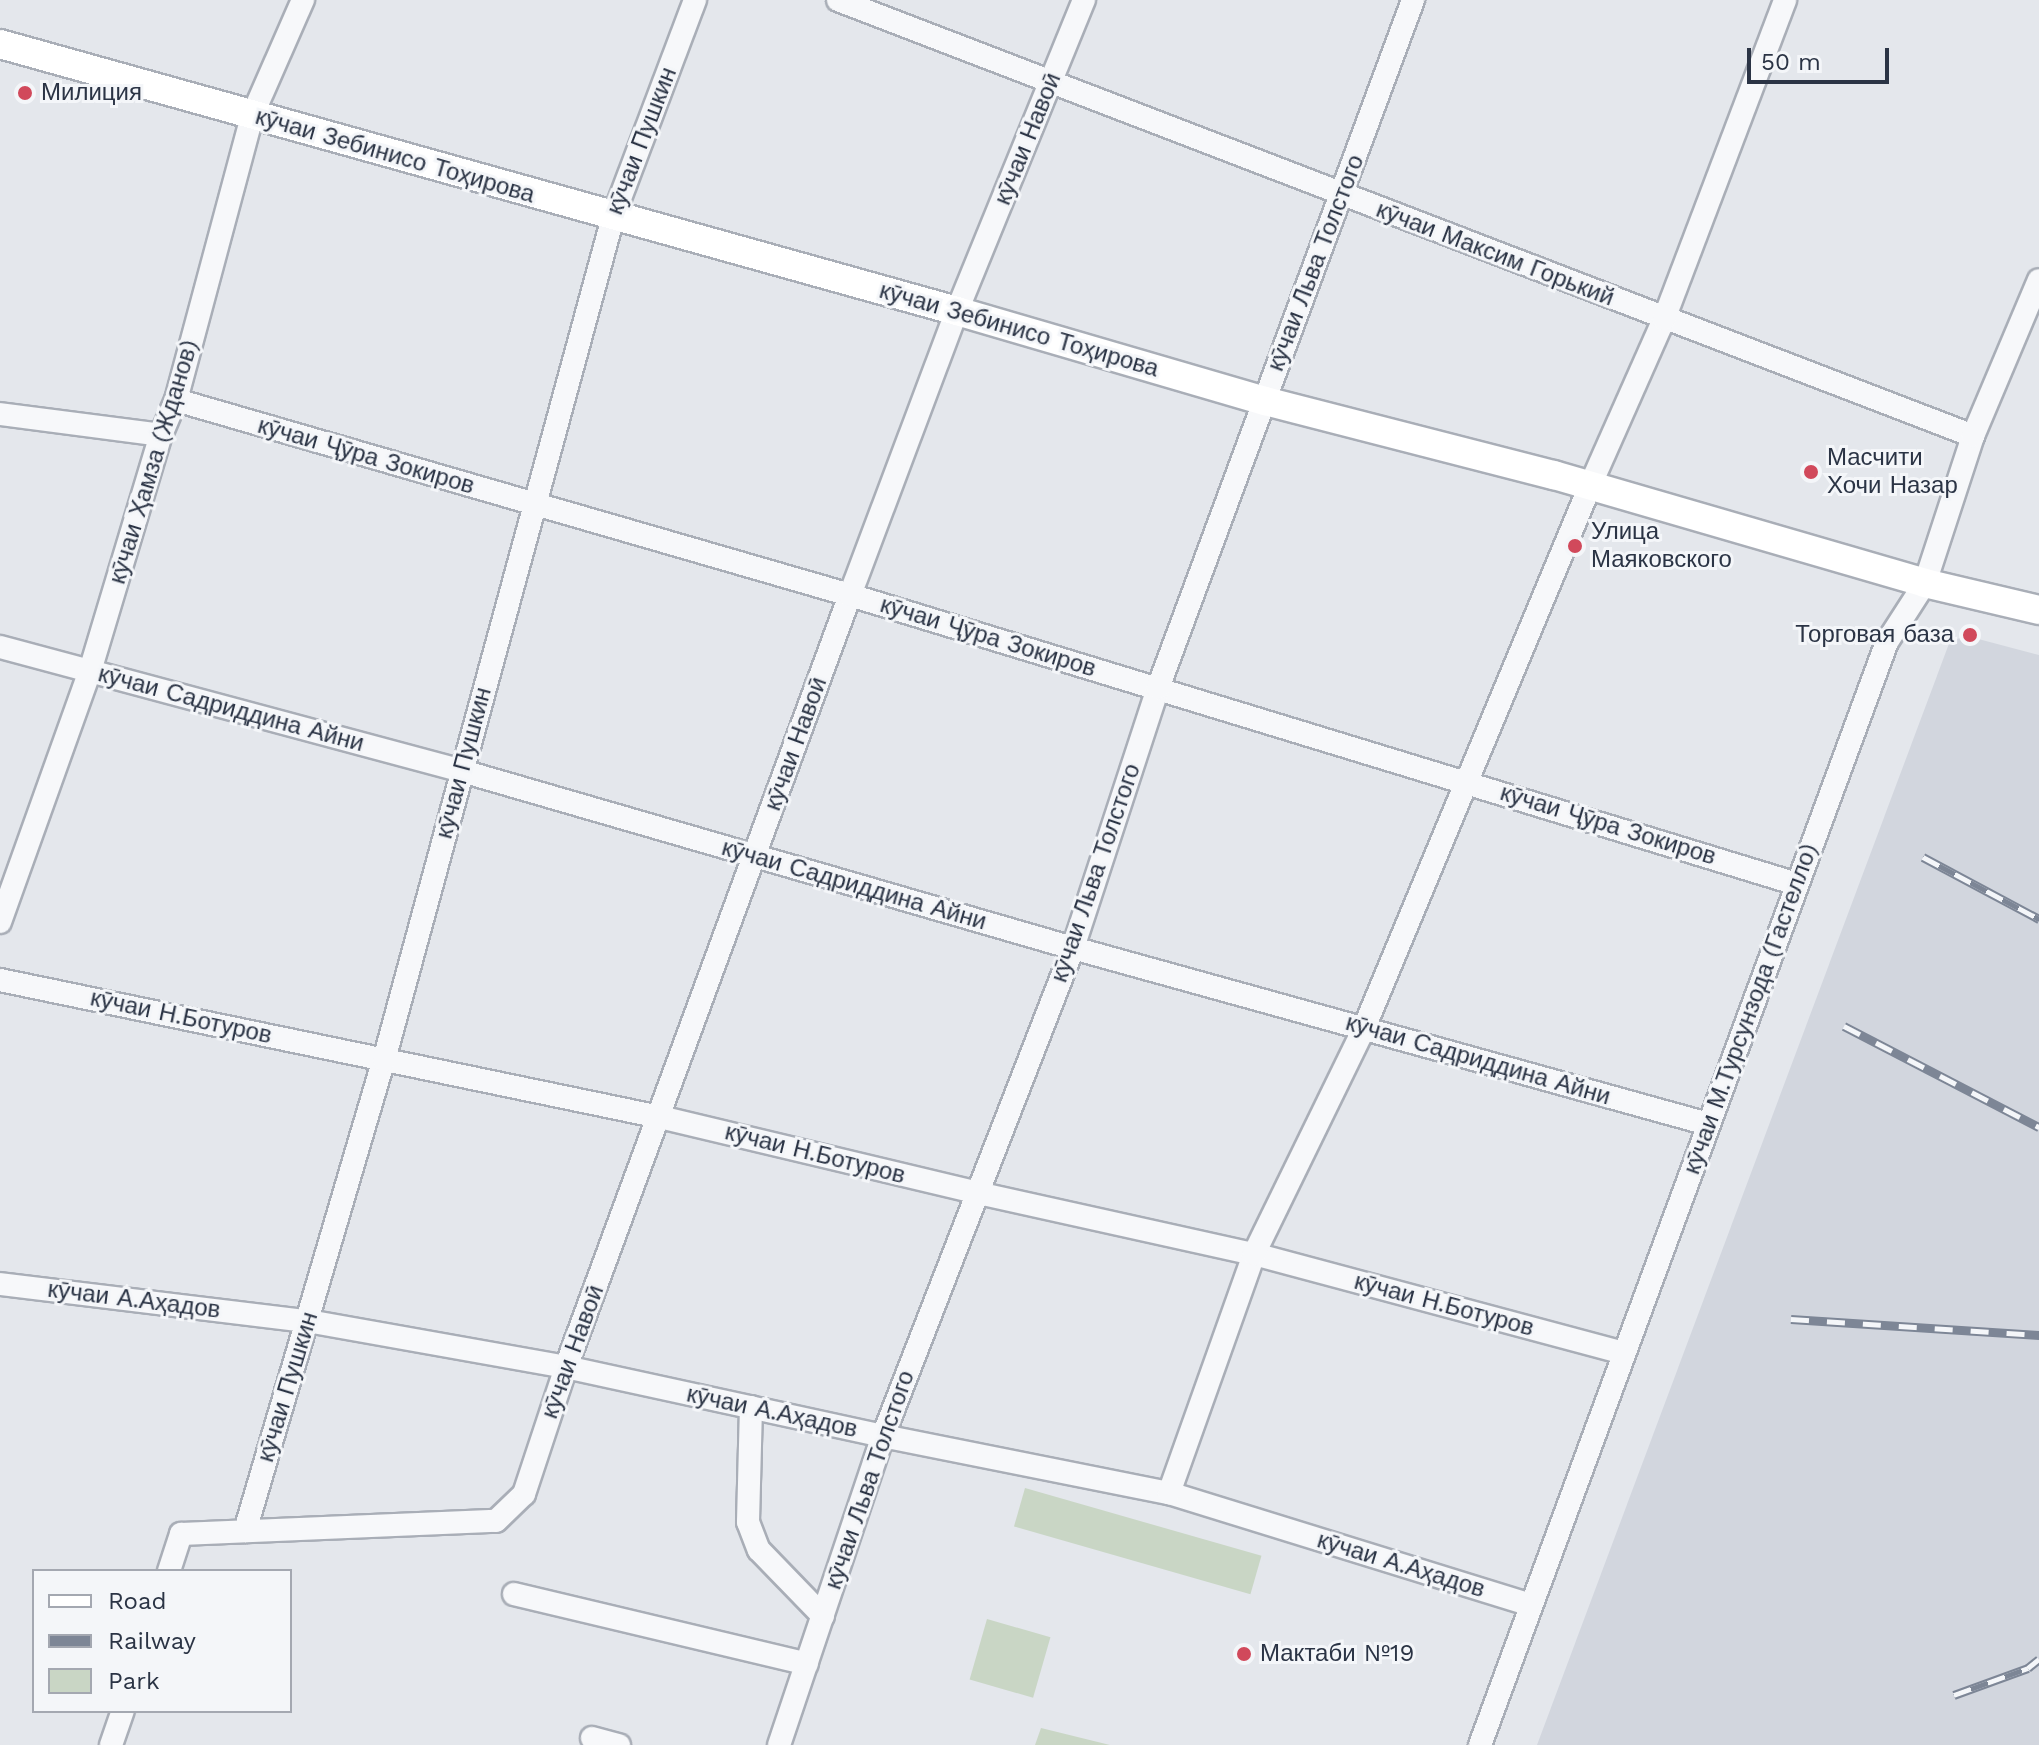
<!DOCTYPE html>
<meta charset="utf-8">
<style>
body{margin:0}
#map{position:relative;width:2039px;height:1745px;overflow:hidden;background:#e4e7ec;font-family:"Work Sans",sans-serif}
div>[style]{position:absolute}
.built>*{inset:0;background:#d2d6de}
.green>*{inset:0;background:#c9d6c5;transform-origin:0 0}
.roads{filter:drop-shadow(2px 0 #a9aeb7) drop-shadow(-2px 0 #a9aeb7) drop-shadow(0 2px #a9aeb7) drop-shadow(0 -2px #a9aeb7)}
.minor>*{height:22px;margin:-11px;padding:0 11px;transform-origin:11px;border-radius:11px;background:#f7f8fa}
.major>*{height:28px;margin:-14px;padding:0 14px;transform-origin:14px;border-radius:14px;background:#fff}
.rail>*{height:9px;margin-top:-4.5px;transform-origin:0;background:repeating-linear-gradient(90deg,#f4f6f9 0 18px,#7d8696 0 36px);box-sizing:border-box;border-block:2px solid #7d8696}
.dots>*{width:22px;height:22px;translate:-50% -50%;box-sizing:border-box;border:4px solid #f4f6f9;border-radius:50%}
span{translate:-50% -50%;white-space:nowrap;text-align:center;line-height:1.15;-webkit-text-stroke:6px #f4f6f9;paint-order:stroke}
.poi-label{font-size:24px;color:#2b3445}
.left{translate:0 -50%;text-align:left}
.right{translate:-100% -50%;text-align:right}
.street-label{font-size:24px;color:#2b3445}
.legend{position:absolute;left:32px;top:1569px;width:260px;height:144px;box-sizing:border-box;background:#f4f6f9;border:2px solid #a4a8b1;margin:0;padding:10px 14px;list-style:none;font-size:24px;color:#2b3445}
.legend li{display:flex;align-items:center;gap:16px;height:40px}
.legend b{width:40px;border:2px solid #a4a8b1}
.scale{position:absolute;left:1747px;top:48px;width:142px;height:36px;box-sizing:border-box;border:4px solid #2b3445;border-top:0;padding-left:10px;font-size:24px;line-height:28px;white-space:nowrap;color:#2b3445;-webkit-text-stroke:6px #f4f6f9;paint-order:stroke}
</style>
<div id="map">
<div class="built">
<i style="clip-path:polygon(1967px 636px,2039px 655px,2039px 1745px,1537px 1745px,1950px 641px)"></i>
</div>
<div class="green">
<i style="left:1025px;top:1488px;width:246px;height:40px;rotate:16deg"></i>
<i style="left:987px;top:1619px;width:66px;height:63px;rotate:16deg"></i>
<i style="clip-path:polygon(1041px 1728px,1110px 1745px,1035px 1745px)"></i>
</div>
<div class="roads">
<div class="minor">
<i style="left:838px;top:0;width:1216px;rotate:21.01deg"></i>
<i style="left:176px;top:400px;width:702px;rotate:16.14deg"></i>
<i style="left:850px;top:595px;width:990px;rotate:16.97deg"></i>
<i style="left:0;top:414px;width:162px;rotate:7.4deg"></i>
<i style="left:0;top:647px;width:478px;rotate:15deg"></i>
<i style="left:462px;top:771px;width:636px;rotate:16.16deg"></i>
<i style="left:1073px;top:948px;width:659px;rotate:15.49deg"></i>
<i style="left:0;top:922px;width:267px;rotate:-70.3deg"></i>
<i style="left:90px;top:671px;width:246px;rotate:-73.3deg"></i>
<i style="left:161px;top:435px;width:38px;rotate:-67deg"></i>
<i style="left:176px;top:400px;width:294px;rotate:-75deg"></i>
<i style="left:252px;top:116px;width:127px;rotate:-66.3deg"></i>
<i style="left:0;top:980px;width:674px;rotate:11.73deg"></i>
<i style="left:660px;top:1117px;width:327px;rotate:13.4deg"></i>
<i style="left:978px;top:1193px;width:283px;rotate:12.5deg"></i>
<i style="left:1254px;top:1254px;width:382px;rotate:15deg"></i>
<i style="left:0;top:1284px;width:310px;rotate:6.9deg"></i>
<i style="left:308px;top:1321px;width:262px;rotate:10.1deg"></i>
<i style="left:566px;top:1367px;width:324px;rotate:12.3deg"></i>
<i style="left:883px;top:1436px;width:292px;rotate:11.3deg"></i>
<i style="left:1169px;top:1493px;width:379px;rotate:17.2deg"></i>
<i style="left:751px;top:1407px;width:115px;rotate:91.5deg"></i>
<i style="left:748px;top:1522px;width:30px;rotate:69deg"></i>
<i style="left:759px;top:1550px;width:92px;rotate:45.9deg"></i>
<i style="left:1169px;top:1493px;width:254px;rotate:-70.4deg"></i>
<i style="left:1254px;top:1254px;width:251px;rotate:-64deg"></i>
<i style="left:1364px;top:1028px;width:587px;rotate:-67.37deg"></i>
<i style="left:1590px;top:486px;width:183px;rotate:-66.1deg"></i>
<i style="left:1664px;top:319px;width:341px;rotate:-69.2deg"></i>
<i style="left:245px;top:1531px;width:491px;rotate:-73.6deg"></i>
<i style="left:384px;top:1060px;width:874px;rotate:-74.8deg"></i>
<i style="left:613px;top:217px;width:232px;rotate:-69.3deg"></i>
<i style="left:169px;top:1571px;width:39px;rotate:-72deg"></i>
<i style="left:181px;top:1534px;width:315px;rotate:-2.4deg"></i>
<i style="left:496px;top:1521px;width:39px;rotate:-44deg"></i>
<i style="left:524px;top:1494px;width:134px;rotate:-71.7deg"></i>
<i style="left:566px;top:1367px;width:823px;rotate:-69.8deg"></i>
<i style="left:850px;top:595px;width:303px;rotate:-69.4deg"></i>
<i style="left:957px;top:311px;width:336px;rotate:-67.8deg"></i>
<i style="left:514px;top:1594px;width:301px;rotate:13.4deg"></i>
<i style="left:592px;top:1738px;width:28px;rotate:15deg"></i>
<i style="left:111px;top:1745px;width:36px;rotate:-71deg"></i>
<i style="left:779px;top:1745px;width:326px;rotate:-71.4deg"></i>
<i style="left:883px;top:1436px;width:524px;rotate:-68.73deg"></i>
<i style="left:1073px;top:948px;width:274px;rotate:-71.9deg"></i>
<i style="left:1158px;top:688px;width:734px;rotate:-69.66deg"></i>
<i style="left:1480px;top:1745px;width:1176px;rotate:-69.75deg"></i>
<i style="left:1887px;top:642px;width:70px;rotate:-57.2deg"></i>
<i style="left:1925px;top:583px;width:155px;rotate:-71.9deg"></i>
<i style="left:1973px;top:436px;width:169px;rotate:-67.1deg"></i>
</div>
<div class="major">
<i style="left:0;top:44px;width:994px;rotate:15.59deg"></i>
<i style="left:957px;top:311px;width:321px;rotate:16.3deg"></i>
<i style="left:1265px;top:401px;width:298px;rotate:14.4deg"></i>
<i style="left:1554px;top:475px;width:386px;rotate:16.2deg"></i>
<i style="left:1925px;top:583px;width:117px;rotate:13.3deg"></i>
</div>
</div>
<div class="rail">
<i style="left:1923px;top:857px;width:132px;rotate:28.1deg"></i>
<i style="left:1844px;top:1026px;width:220px;rotate:27.4deg"></i>
<i style="left:1791px;top:1319px;width:249px;rotate:3.7deg"></i>
<i style="left:1954px;top:1695px;width:79px;rotate:-20deg"></i>
<i style="left:2028px;top:1668px;width:14px;rotate:-39deg"></i>
</div>
<div class="dots">
<i style="left:25px;top:93px;background:#d1495b"></i>
<i style="left:1811px;top:472px;background:#d1495b"></i>
<i style="left:1575px;top:546px;background:#d1495b"></i>
<i style="left:1970px;top:635px;background:#d1495b"></i>
<i style="left:1244px;top:1654px;background:#d1495b"></i>
</div>
<div class="poi-label">
<span class="left" style="left:41px;top:93px">Милиция</span>
<span class="left" style="left:1827px;top:472px">Масчити<br>Хочи Назар</span>
<span class="left" style="left:1591px;top:546px">Улица<br>Маяковского</span>
<span class="right" style="left:1954px;top:635px">Торговая база</span>
<span class="left" style="left:1260px;top:1654px">Мактаби №19</span>
</div>
<div class="street-label">
<span style="left:1028px;top:139px;rotate:-68deg">кӯчаи Навоӣ</span>
<span style="left:642px;top:141px;rotate:-69deg">кӯчаи Пушкин</span>
<span style="left:395px;top:156px;rotate:16deg">кӯчаи Зебинисо Тоҳирова</span>
<span style="left:1495px;top:254px;rotate:21deg">кӯчаи Максим Горький</span>
<span style="left:1316px;top:263px;rotate:-69deg">кӯчаи Льва Толстого</span>
<span style="left:1019px;top:330px;rotate:16deg">кӯчаи Зебинисо Тоҳирова</span>
<span style="left:366px;top:456px;rotate:16deg">кӯчаи Ҷӯра Зокиров</span>
<span style="left:154px;top:462px;rotate:-73deg">кӯчаи Ҳамза (Жданов)</span>
<span style="left:988px;top:637px;rotate:17deg">кӯчаи Ҷӯра Зокиров</span>
<span style="left:231px;top:709px;rotate:15deg">кӯчаи Садриддина Айни</span>
<span style="left:796px;top:744px;rotate:-70deg">кӯчаи Навоӣ</span>
<span style="left:464px;top:763px;rotate:-75deg">кӯчаи Пушкин</span>
<span style="left:1608px;top:825px;rotate:17deg">кӯчаи Ҷӯра Зокиров</span>
<span style="left:1096px;top:873px;rotate:-71deg">кӯчаи Льва Толстого</span>
<span style="left:854px;top:885px;rotate:16deg">кӯчаи Садриддина Айни</span>
<span style="left:1751px;top:1009px;rotate:-70deg">кӯчаи М.Турсунзода (Гастелло)</span>
<span style="left:181px;top:1017px;rotate:12deg">кӯчаи Н.Ботуров</span>
<span style="left:1478px;top:1060px;rotate:16deg">кӯчаи Садриддина Айни</span>
<span style="left:815px;top:1154px;rotate:14deg">кӯчаи Н.Ботуров</span>
<span style="left:134px;top:1300px;rotate:7deg">кӯчаи А.Аҳадов</span>
<span style="left:1444px;top:1305px;rotate:15deg">кӯчаи Н.Ботуров</span>
<span style="left:573px;top:1352px;rotate:-70deg">кӯчаи Навоӣ</span>
<span style="left:288px;top:1387px;rotate:-73deg">кӯчаи Пушкин</span>
<span style="left:772px;top:1412px;rotate:12deg">кӯчаи А.Аҳадов</span>
<span style="left:870px;top:1480px;rotate:-71deg">кӯчаи Льва Толстого</span>
<span style="left:1401px;top:1565px;rotate:17deg">кӯчаи А.Аҳадов</span>
</div>
<ul class="legend">
<li><b style="height:10px;background:#fff"></b>Road</li>
<li><b style="height:10px;background:#7d8696"></b>Railway</li>
<li><b style="height:22px;background:#c9d6c5"></b>Park</li>
</ul>
<div class="scale">50 m</div>
</div>
